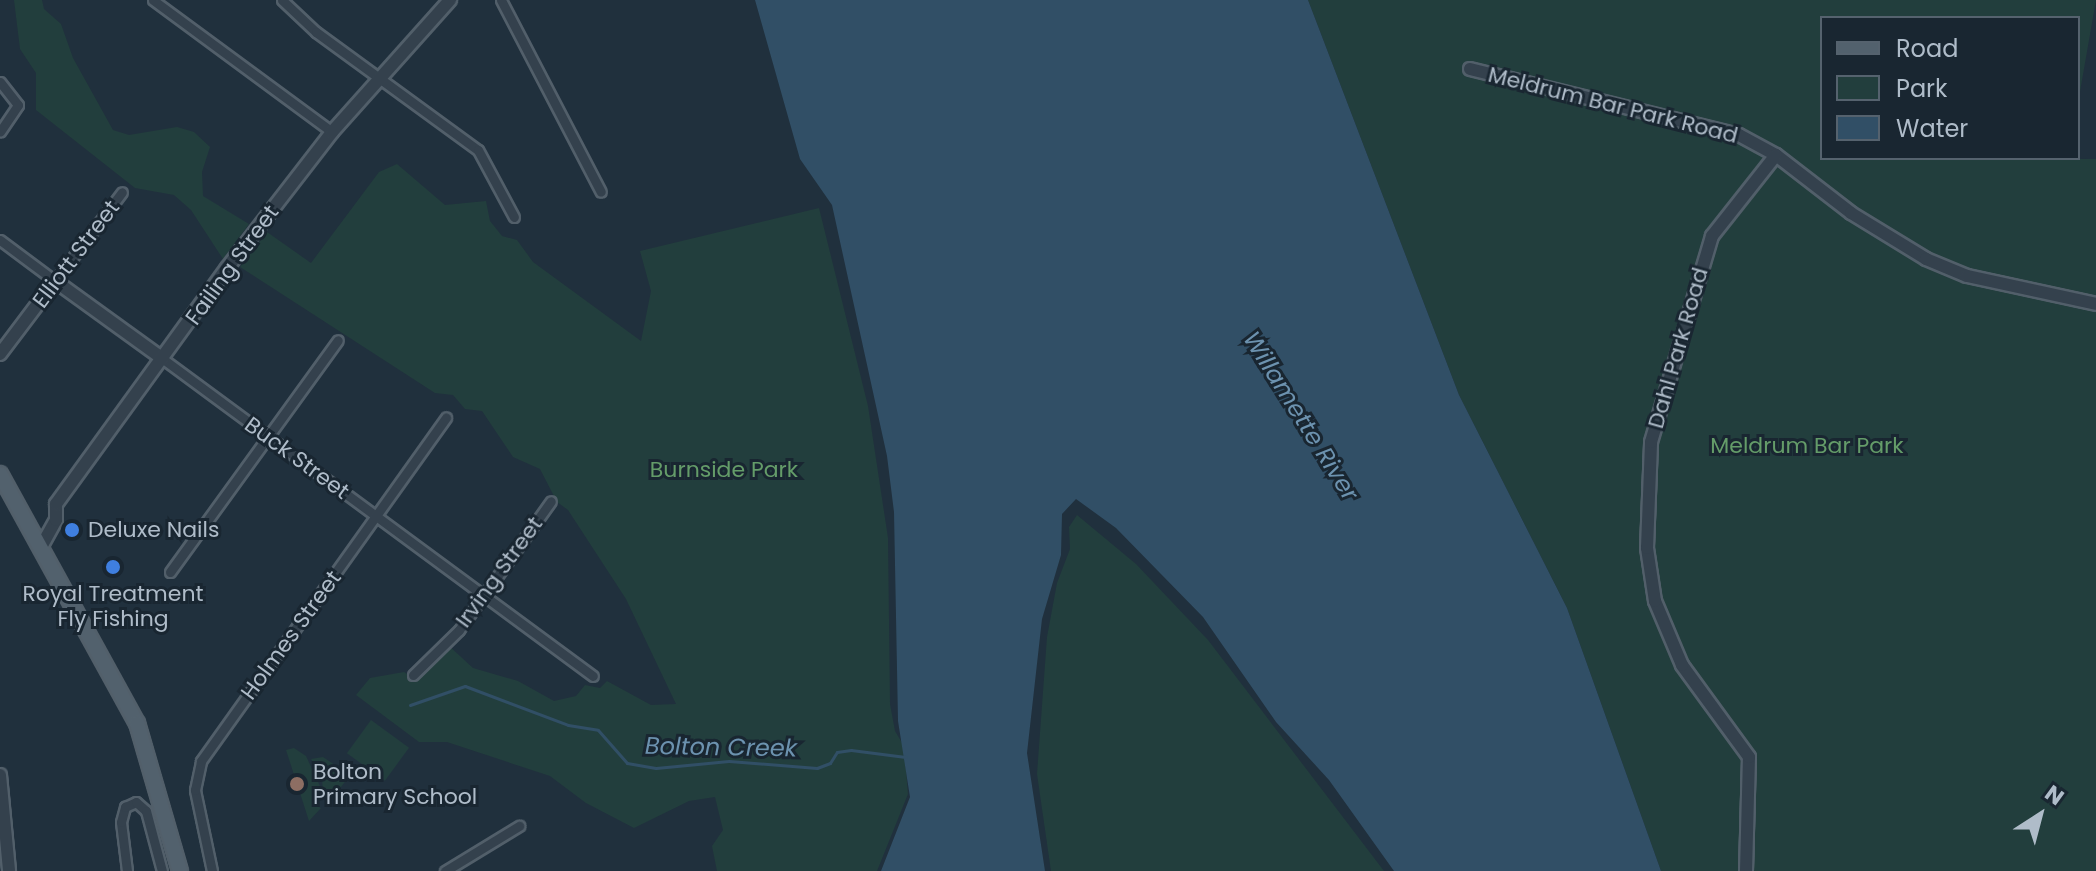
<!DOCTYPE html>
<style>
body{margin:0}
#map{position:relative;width:2096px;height:871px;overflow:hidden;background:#20303d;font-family:Poppins,sans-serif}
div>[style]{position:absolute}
.green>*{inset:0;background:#223e3d;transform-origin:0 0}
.water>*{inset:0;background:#314f66}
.stream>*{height:3px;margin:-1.5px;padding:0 1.5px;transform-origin:1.5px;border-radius:1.5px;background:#314f66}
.roads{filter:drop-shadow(2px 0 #525f6a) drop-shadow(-2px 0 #525f6a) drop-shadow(0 2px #525f6a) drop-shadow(0 -2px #525f6a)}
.minor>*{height:9px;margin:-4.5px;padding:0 4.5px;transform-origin:4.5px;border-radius:4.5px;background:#34414d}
.tertiary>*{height:12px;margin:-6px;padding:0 6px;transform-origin:6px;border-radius:6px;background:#34414d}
.primary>*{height:14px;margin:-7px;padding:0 7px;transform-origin:7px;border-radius:7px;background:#52616d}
.dots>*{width:22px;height:22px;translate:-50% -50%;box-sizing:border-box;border:4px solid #192631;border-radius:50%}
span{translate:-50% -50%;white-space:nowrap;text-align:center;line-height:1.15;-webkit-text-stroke:6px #192631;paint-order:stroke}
.street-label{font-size:22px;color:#afbcc9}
.park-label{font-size:22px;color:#649c69}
.poi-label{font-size:22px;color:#afbcc9}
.left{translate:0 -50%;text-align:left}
.water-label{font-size:24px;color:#6c92af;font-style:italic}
.legend{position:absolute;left:1820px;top:16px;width:260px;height:144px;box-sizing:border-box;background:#192631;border:2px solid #55626e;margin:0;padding:10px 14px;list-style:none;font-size:24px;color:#afbcc9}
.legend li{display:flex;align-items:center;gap:16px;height:40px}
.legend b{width:40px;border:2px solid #55626e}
.north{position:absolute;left:2000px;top:775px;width:80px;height:80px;-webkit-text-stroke:6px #192631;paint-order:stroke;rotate:36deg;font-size:22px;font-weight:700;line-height:32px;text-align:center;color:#afbcc9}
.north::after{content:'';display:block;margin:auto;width:28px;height:36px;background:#afbcc9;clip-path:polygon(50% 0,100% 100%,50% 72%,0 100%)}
</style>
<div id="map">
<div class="green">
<i style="clip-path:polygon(14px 0,42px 0,44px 9px,61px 24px,73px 58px,113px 130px,129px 135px,177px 127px,194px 132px,210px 147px,202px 172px,203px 196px,249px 224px,223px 259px,191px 210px,174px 195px,135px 188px,36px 110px,36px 73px,20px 49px)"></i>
<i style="clip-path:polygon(1308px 0,2096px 0,2078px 103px,2078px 18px,1822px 18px,1822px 158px,2096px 159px,2096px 871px,1661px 871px,1567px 608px,1459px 395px)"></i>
<i style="clip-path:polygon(397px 164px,445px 205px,486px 201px,490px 221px,502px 236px,517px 240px,533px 262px,641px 341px,651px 291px,640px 251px,819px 208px,868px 406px,888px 538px,890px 704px,895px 731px,904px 746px,908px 794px,877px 871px,717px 871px,712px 846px,723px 830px,715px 797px,689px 801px,634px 828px,586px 803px,550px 776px,447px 742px,419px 742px,356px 695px,370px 678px,404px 672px,415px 679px,448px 645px,473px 668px,518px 681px,554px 701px,576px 696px,585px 685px,600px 688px,607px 681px,651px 705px,676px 704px,626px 599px,568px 510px,557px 502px,540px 469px,513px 457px,482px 411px,465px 409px,453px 395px,435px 393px,240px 267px,267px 232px,311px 263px,379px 172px)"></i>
<i style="clip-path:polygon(1077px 515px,1136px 564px,1208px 640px,1384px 871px,1051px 871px,1037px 774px,1047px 637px,1057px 583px,1070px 549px,1069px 527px)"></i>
<i style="left:371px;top:720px;width:47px;height:41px;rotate:36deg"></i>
<i style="clip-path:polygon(294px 748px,306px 756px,320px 786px,313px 804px,321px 808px,309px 821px,286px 750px)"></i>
<i style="clip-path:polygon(323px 757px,350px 775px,338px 791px,323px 796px,322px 777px,311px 759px)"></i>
</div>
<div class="water">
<i style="clip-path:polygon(755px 0,1308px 0,1459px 395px,1567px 608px,1661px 871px,1394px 871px,1329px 780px,1276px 722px,1203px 617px,1116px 528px,1076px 499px,1062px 514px,1061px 555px,1042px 619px,1027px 753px,1045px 871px,881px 871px,910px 797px,898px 721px,894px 512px,887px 456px,832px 205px,800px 159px)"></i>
</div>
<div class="stream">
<i style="left:410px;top:705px;width:58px;rotate:-19.1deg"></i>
<i style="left:465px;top:686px;width:110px;rotate:20.7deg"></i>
<i style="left:568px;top:725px;width:30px;rotate:9deg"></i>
<i style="left:598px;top:730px;width:44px;rotate:48.7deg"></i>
<i style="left:627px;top:763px;width:29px;rotate:10deg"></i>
<i style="left:656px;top:768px;width:73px;rotate:-5.5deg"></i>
<i style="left:729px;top:761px;width:88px;rotate:4.5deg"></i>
<i style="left:817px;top:768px;width:14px;rotate:-21deg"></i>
<i style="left:830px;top:763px;width:13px;rotate:-58deg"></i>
<i style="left:837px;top:752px;width:14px;rotate:-8deg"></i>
<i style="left:851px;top:750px;width:55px;rotate:7.3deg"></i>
</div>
<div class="roads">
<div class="minor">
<i style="left:153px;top:0;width:222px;rotate:36.4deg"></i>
<i style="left:282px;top:0;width:47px;rotate:43.3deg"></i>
<i style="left:316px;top:32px;width:200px;rotate:36.1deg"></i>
<i style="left:478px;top:150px;width:76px;rotate:61.8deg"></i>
<i style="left:501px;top:0;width:216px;rotate:62.5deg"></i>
<i style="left:0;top:82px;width:29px;rotate:52deg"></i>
<i style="left:18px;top:105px;width:32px;rotate:124deg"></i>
<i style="left:0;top:240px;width:69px;rotate:36.7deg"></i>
<i style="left:55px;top:281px;width:111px;rotate:-53deg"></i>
<i style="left:163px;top:359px;width:534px;rotate:36.4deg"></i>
<i style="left:170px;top:572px;width:286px;rotate:-54.1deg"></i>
<i style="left:413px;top:675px;width:64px;rotate:-44.4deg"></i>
<i style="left:459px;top:630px;width:158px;rotate:-54.5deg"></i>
<i style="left:127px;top:871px;width:49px;rotate:-97deg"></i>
<i style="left:121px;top:822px;width:16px;rotate:-75deg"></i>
<i style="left:125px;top:807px;width:12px;rotate:-24deg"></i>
<i style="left:136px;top:802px;width:13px;rotate:42deg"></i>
<i style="left:146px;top:811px;width:62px;rotate:75.1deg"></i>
<i style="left:212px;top:871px;width:83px;rotate:-101.9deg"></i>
<i style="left:195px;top:790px;width:30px;rotate:-78deg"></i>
<i style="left:201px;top:761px;width:422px;rotate:-54.5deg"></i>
<i style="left:445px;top:871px;width:87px;rotate:-31.3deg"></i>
</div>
<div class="tertiary">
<i style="left:1470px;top:69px;width:277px;rotate:13.8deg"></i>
<i style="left:1739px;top:135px;width:42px;rotate:28.4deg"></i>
<i style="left:1776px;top:155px;width:95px;rotate:37.7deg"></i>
<i style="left:1851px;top:213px;width:88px;rotate:31.5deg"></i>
<i style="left:1926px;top:259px;width:44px;rotate:22.5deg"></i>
<i style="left:1967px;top:276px;width:132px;rotate:12.2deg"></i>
<i style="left:0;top:354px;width:91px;rotate:-53deg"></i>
<i style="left:55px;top:281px;width:133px;rotate:35.8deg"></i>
<i style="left:41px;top:547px;width:31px;rotate:-61deg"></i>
<i style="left:56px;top:520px;width:16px;rotate:-90deg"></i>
<i style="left:56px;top:504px;width:291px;rotate:-54.1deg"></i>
<i style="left:227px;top:268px;width:172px;rotate:-52.3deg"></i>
<i style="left:332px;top:132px;width:177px;rotate:-48.2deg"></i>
<i style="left:0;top:775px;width:96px;rotate:84.6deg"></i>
<i style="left:1746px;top:871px;width:114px;rotate:-88.5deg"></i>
<i style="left:1749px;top:757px;width:114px;rotate:-126.1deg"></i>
<i style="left:1682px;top:665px;width:69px;rotate:-112.9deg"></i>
<i style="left:1655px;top:601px;width:54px;rotate:-98.6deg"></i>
<i style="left:1647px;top:548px;width:106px;rotate:-87.8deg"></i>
<i style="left:1651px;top:442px;width:215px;rotate:-73.5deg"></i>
<i style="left:1712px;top:236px;width:103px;rotate:-51.7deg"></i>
</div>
<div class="primary">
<i style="left:0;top:474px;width:284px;rotate:61.2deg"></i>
<i style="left:137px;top:723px;width:154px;rotate:73.8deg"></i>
</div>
</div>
<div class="dots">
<i style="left:72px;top:530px;background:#3f7fe0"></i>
<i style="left:113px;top:567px;background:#3f7fe0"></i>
<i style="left:297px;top:784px;background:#8d6e63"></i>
</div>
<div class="street-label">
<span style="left:1613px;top:105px;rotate:14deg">Meldrum Bar Park Road</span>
<span style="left:76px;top:254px;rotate:-53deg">Elliott Street</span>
<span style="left:232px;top:265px;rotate:-54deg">Failing Street</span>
<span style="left:1678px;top:348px;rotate:-74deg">Dahl Park Road</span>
<span style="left:297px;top:458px;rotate:36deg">Buck Street</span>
<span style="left:499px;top:572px;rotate:-54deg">Irving Street</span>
<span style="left:291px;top:635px;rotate:-54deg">Holmes Street</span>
</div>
<div class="park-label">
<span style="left:1807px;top:446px">Meldrum Bar Park</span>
<span style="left:724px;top:470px">Burnside Park</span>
</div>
<div class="poi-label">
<span class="left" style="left:88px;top:530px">Deluxe Nails</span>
<span style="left:113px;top:606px">Royal Treatment<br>Fly Fishing</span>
<span class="left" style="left:313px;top:784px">Bolton<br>Primary School</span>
</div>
<div class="water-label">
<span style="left:1301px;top:416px;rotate:58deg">Willamette River</span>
<span style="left:721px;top:747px;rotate:1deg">Bolton Creek</span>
</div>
<ul class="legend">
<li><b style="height:10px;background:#52616d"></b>Road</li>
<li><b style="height:22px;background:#223e3d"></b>Park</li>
<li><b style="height:22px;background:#314f66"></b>Water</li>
</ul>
<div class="north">N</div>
</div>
